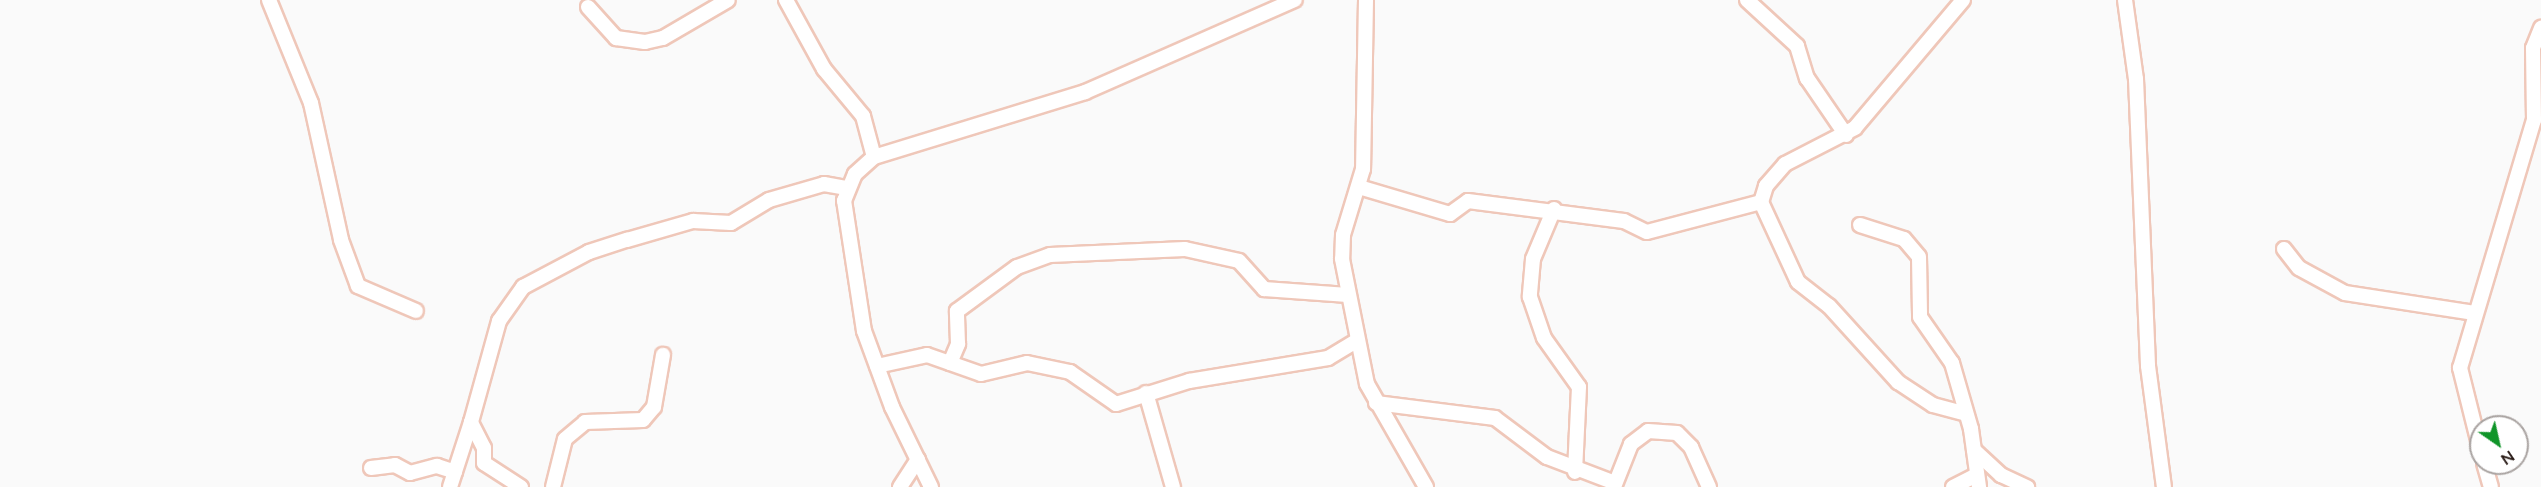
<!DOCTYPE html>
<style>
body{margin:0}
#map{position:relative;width:2541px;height:487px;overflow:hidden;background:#fafafa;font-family:Lato,sans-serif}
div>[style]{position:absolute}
.roads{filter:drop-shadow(2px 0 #efc7b9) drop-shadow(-2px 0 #efc7b9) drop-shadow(0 2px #efc7b9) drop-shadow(0 -2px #efc7b9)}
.minor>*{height:14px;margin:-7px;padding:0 7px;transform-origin:7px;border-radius:7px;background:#fff}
span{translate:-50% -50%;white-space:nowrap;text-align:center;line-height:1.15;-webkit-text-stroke:6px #fff;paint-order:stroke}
.north{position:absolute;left:2469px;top:415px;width:60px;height:60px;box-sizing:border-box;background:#fff;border:2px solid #a9a3a1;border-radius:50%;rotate:146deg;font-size:16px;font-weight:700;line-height:24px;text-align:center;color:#281a15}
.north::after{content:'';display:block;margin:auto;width:21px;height:27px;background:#109529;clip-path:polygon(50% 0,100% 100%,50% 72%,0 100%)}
</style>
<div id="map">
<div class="roads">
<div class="minor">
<i style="left:269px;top:0;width:111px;rotate:67.8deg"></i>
<i style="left:311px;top:103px;width:140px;rotate:77.6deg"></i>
<i style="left:341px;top:240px;width:49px;rotate:69.7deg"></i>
<i style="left:358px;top:286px;width:63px;rotate:23.3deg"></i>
<i style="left:786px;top:0;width:79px;rotate:61.2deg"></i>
<i style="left:824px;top:69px;width:61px;rotate:50.3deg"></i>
<i style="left:863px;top:116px;width:42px;rotate:75deg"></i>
<i style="left:1366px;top:0;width:169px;rotate:91deg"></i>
<i style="left:1363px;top:169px;width:69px;rotate:106.9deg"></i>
<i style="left:1343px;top:235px;width:24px;rotate:92deg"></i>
<i style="left:1342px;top:259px;width:127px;rotate:78.7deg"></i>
<i style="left:1367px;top:384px;width:119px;rotate:60.2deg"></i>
<i style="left:1747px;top:0;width:68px;rotate:42.6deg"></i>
<i style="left:1797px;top:46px;width:34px;rotate:73deg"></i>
<i style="left:1807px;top:78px;width:69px;rotate:55.6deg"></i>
<i style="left:1963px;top:0;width:167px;rotate:130.2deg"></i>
<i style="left:1855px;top:128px;width:79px;rotate:152.8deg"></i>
<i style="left:1785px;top:164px;width:29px;rotate:131deg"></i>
<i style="left:1766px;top:186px;width:17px;rotate:107deg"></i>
<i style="left:1761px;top:202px;width:88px;rotate:65.2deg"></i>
<i style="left:1798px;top:282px;width:39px;rotate:38deg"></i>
<i style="left:1829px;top:306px;width:103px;rotate:47.8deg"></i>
<i style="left:1898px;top:382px;width:42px;rotate:33.3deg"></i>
<i style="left:1933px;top:405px;width:31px;rotate:15deg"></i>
<i style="left:2125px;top:0;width:80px;rotate:82.1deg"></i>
<i style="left:2136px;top:79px;width:287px;rotate:87.6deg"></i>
<i style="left:2148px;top:366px;width:122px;rotate:82.5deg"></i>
<i style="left:588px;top:7px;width:42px;rotate:47.9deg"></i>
<i style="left:616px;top:38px;width:29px;rotate:8deg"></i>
<i style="left:645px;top:42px;width:18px;rotate:-13deg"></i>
<i style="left:663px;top:38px;width:75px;rotate:-30.3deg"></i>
<i style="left:1359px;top:187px;width:95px;rotate:16.5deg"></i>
<i style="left:1450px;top:214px;width:22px;rotate:-36deg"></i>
<i style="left:1468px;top:201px;width:157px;rotate:7.3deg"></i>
<i style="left:1624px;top:221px;width:25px;rotate:26deg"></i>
<i style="left:1647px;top:232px;width:118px;rotate:-14.7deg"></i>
<i style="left:1554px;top:209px;width:54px;rotate:112.8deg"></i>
<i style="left:1533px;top:259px;width:38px;rotate:95deg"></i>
<i style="left:1530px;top:297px;width:43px;rotate:71.1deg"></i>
<i style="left:1544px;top:338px;width:60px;rotate:54.5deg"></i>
<i style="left:1579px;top:387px;width:85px;rotate:92.7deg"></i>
<i style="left:1860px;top:225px;width:46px;rotate:17.7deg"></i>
<i style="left:1904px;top:239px;width:23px;rotate:50deg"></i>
<i style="left:1919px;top:257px;width:60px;rotate:89deg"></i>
<i style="left:1920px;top:317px;width:56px;rotate:55.2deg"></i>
<i style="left:1952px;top:363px;width:69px;rotate:73.9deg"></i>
<i style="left:1971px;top:429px;width:59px;rotate:82.1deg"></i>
<i style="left:2284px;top:249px;width:24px;rotate:52deg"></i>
<i style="left:2299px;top:268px;width:52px;rotate:28.5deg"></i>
<i style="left:2345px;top:293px;width:131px;rotate:8.8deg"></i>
<i style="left:950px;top:363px;width:21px;rotate:-67deg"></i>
<i style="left:958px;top:344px;width:33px;rotate:-92deg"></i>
<i style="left:957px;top:311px;width:74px;rotate:-36.3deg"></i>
<i style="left:1017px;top:267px;width:35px;rotate:-20deg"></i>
<i style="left:1050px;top:255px;width:135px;rotate:-2.5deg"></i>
<i style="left:1185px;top:249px;width:55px;rotate:12.5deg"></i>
<i style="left:1239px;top:261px;width:38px;rotate:48deg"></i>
<i style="left:1264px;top:289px;width:84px;rotate:4.1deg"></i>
<i style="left:877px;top:366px;width:51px;rotate:-12.4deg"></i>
<i style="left:927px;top:355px;width:57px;rotate:19.4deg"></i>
<i style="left:981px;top:374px;width:47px;rotate:-13.4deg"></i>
<i style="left:1027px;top:363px;width:44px;rotate:11.8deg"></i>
<i style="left:1070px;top:372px;width:56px;rotate:34.8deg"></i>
<i style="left:1116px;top:404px;width:77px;rotate:-17.5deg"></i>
<i style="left:1189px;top:381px;width:141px;rotate:-9.4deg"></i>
<i style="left:1328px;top:358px;width:31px;rotate:-31deg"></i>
<i style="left:1146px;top:393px;width:98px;rotate:74deg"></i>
<i style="left:1376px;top:403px;width:120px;rotate:7.2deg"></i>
<i style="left:1495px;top:418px;width:65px;rotate:36.9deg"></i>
<i style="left:1547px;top:457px;width:73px;rotate:20.9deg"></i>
<i style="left:1974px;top:450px;width:37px;rotate:43deg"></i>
<i style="left:2001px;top:475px;width:29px;rotate:25deg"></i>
<i style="left:2481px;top:452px;width:87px;rotate:-104deg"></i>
<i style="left:2460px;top:368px;width:259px;rotate:-73.4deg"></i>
<i style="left:2534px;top:120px;width:72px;rotate:-90.8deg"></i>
<i style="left:2533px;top:48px;width:22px;rotate:-68deg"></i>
<i style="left:2484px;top:463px;width:25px;rotate:74deg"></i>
<i style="left:371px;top:468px;width:24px;rotate:-7deg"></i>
<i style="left:395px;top:465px;width:17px;rotate:28deg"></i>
<i style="left:410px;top:473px;width:28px;rotate:-15deg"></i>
<i style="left:437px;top:466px;width:19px;rotate:18deg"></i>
<i style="left:450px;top:487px;width:68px;rotate:-72.1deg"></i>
<i style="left:521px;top:487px;width:44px;rotate:-147deg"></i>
<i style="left:484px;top:463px;width:15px;rotate:-90deg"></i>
<i style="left:484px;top:448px;width:29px;rotate:-117deg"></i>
<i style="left:471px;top:422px;width:105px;rotate:-74.5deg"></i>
<i style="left:499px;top:321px;width:42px;rotate:-54.8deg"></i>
<i style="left:523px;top:287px;width:75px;rotate:-27.9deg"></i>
<i style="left:589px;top:252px;width:40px;rotate:-18deg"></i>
<i style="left:627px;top:240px;width:69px;rotate:-16.1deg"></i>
<i style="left:693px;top:221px;width:38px;rotate:3deg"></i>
<i style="left:731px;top:223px;width:44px;rotate:-31.2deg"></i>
<i style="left:769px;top:200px;width:57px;rotate:-16.2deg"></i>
<i style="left:824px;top:184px;width:22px;rotate:10deg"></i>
<i style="left:553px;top:487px;width:49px;rotate:-76deg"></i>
<i style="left:565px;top:439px;width:26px;rotate:-40deg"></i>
<i style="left:585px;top:422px;width:58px;rotate:-2deg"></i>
<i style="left:643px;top:420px;width:17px;rotate:-50deg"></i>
<i style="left:654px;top:407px;width:53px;rotate:-80.2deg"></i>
<i style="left:900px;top:487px;width:33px;rotate:-57deg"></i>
<i style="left:931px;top:487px;width:89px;rotate:-116deg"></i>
<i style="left:892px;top:407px;width:81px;rotate:-110.2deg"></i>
<i style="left:864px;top:331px;width:132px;rotate:-98.7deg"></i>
<i style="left:844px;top:201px;width:29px;rotate:-68deg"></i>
<i style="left:855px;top:174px;width:25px;rotate:-42deg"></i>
<i style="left:874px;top:157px;width:221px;rotate:-17.1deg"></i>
<i style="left:1085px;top:92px;width:229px;rotate:-23.7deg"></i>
<i style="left:1614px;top:487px;width:46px;rotate:-68.4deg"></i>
<i style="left:1631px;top:444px;width:21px;rotate:-37deg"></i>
<i style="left:1648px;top:431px;width:29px;rotate:4deg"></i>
<i style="left:1677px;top:433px;width:20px;rotate:45deg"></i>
<i style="left:1691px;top:447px;width:44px;rotate:65.8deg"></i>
<i style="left:1953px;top:487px;width:27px;rotate:-27deg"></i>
</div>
</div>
<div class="north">N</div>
</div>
